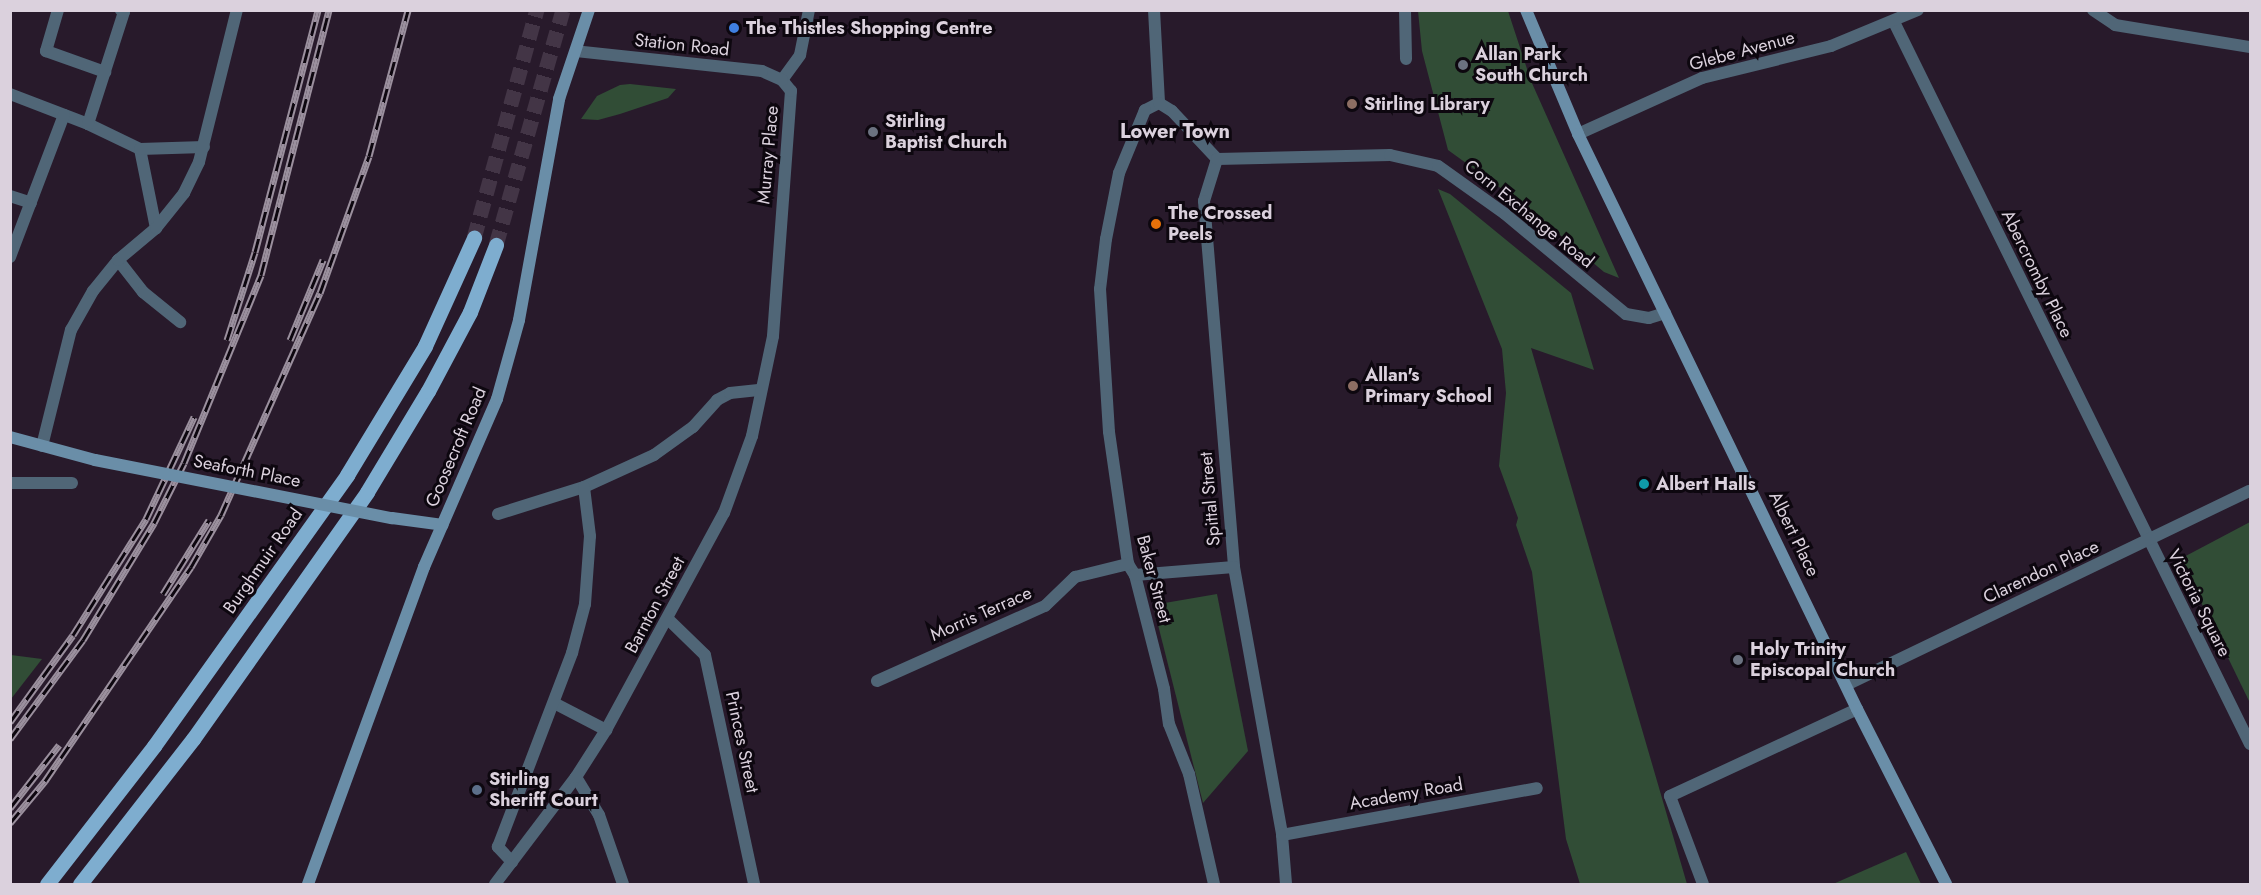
<!DOCTYPE html>
<style>
body{margin:0}
#map{position:relative;width:2261px;height:895px;overflow:hidden;background:#281a2b;font-family:Jost,sans-serif}
div>[style]{position:absolute}
.green>*{inset:0;background:#314d36}
.primary-tunnel>*{height:15px;margin-top:-7.5px;transform-origin:0;background:repeating-linear-gradient(90deg,#433546 0 15px,transparent 0 23px)}
.street>*{height:12px;margin:-6px;padding:0 6px;transform-origin:6px;border-radius:6px;background:#506677}
.secondary>*{height:12px;margin:-6px;padding:0 6px;transform-origin:6px;border-radius:6px;background:#6a8ea8}
.primary>*{height:15px;margin:-7.5px;padding:0 7.5px;transform-origin:7.5px;border-radius:7.5px;background:#7eadcf}
.rail>*{height:7px;margin-top:-3.5px;transform-origin:0;background:repeating-linear-gradient(90deg,#0d070f 0 14px,#9b909e 0 28px);box-sizing:border-box;border-block:2px solid #9b909e}
.secondary-bridge>*{height:12px;margin:-6px;padding:0 6px;transform-origin:6px;border-radius:6px;background:#6a8ea8}
.dots>*{width:16px;height:16px;translate:-50% -50%;box-sizing:border-box;border:3px solid #0d070f;border-radius:50%}
span{translate:-50% -50%;white-space:nowrap;text-align:center;line-height:1.15;-webkit-text-stroke:6px #0d070f;paint-order:stroke}
.poi-label{font-size:18px;color:#dbd1dd;font-weight:700}
.left{translate:0 -50%;text-align:left}
.street-label{font-size:18px;color:#dbd1dd}
.neighbourhood-label{font-size:20px;color:#dbd1dd;font-weight:700}
.frame{position:absolute;inset:0;border:12px solid #dbd1dd;pointer-events:none}
</style>
<div id="map">
<div class="green">
<i style="clip-path:polygon(1418px 11px,1508px 11px,1531px 81px,1619px 278px,1604px 272px,1528px 208px,1448px 150px,1422px 51px)"></i>
<i style="clip-path:polygon(620px 85px,630px 84px,676px 89px,668px 98px,620px 114px,598px 120px,581px 119px,597px 96px)"></i>
<i style="clip-path:polygon(1438px 189px,1450px 194px,1571px 293px,1594px 370px,1531px 348px,1687px 884px,1580px 884px,1566px 839px,1532px 572px,1516px 525px,1518px 518px,1499px 466px,1506px 393px,1502px 349px)"></i>
<i style="clip-path:polygon(2250px 522px,2250px 703px,2180px 559px)"></i>
<i style="clip-path:polygon(1217px 594px,1248px 751px,1203px 803px,1153px 605px)"></i>
<i style="clip-path:polygon(11px 655px,42px 659px,11px 699px,10px 655px)"></i>
<i style="clip-path:polygon(1906px 852px,1921px 884px,1833px 884px)"></i>
</div>
<div class="primary-tunnel">
<i style="left:474px;top:238px;width:237px;rotate:-74.6deg"></i>
<i style="left:496px;top:245px;width:244px;rotate:-74.1deg"></i>
</div>
<div class="street">
<i style="left:58px;top:10px;width:43px;rotate:106.3deg"></i>
<i style="left:46px;top:51px;width:63px;rotate:19.6deg"></i>
<i style="left:1154px;top:10px;width:93px;rotate:86.9deg"></i>
<i style="left:1405px;top:10px;width:49px;rotate:88.8deg"></i>
<i style="left:2093px;top:10px;width:27px;rotate:34deg"></i>
<i style="left:2115px;top:25px;width:137px;rotate:9.3deg"></i>
<i style="left:1894px;top:22px;width:805px;rotate:63.75deg"></i>
<i style="left:782px;top:80px;width:31px;rotate:-54deg"></i>
<i style="left:800px;top:55px;width:46px;rotate:-78.7deg"></i>
<i style="left:10px;top:94px;width:84px;rotate:21deg"></i>
<i style="left:88px;top:124px;width:58px;rotate:25.7deg"></i>
<i style="left:140px;top:149px;width:81px;rotate:78.6deg"></i>
<i style="left:1159px;top:103px;width:16px;rotate:153deg"></i>
<i style="left:1145px;top:110px;width:68px;rotate:112.4deg"></i>
<i style="left:1119px;top:173px;width:67px;rotate:101.1deg"></i>
<i style="left:1106px;top:239px;width:50px;rotate:96.8deg"></i>
<i style="left:1100px;top:289px;width:143px;rotate:86.4deg"></i>
<i style="left:1109px;top:432px;width:133px;rotate:81.8deg"></i>
<i style="left:1128px;top:564px;width:13px;rotate:58deg"></i>
<i style="left:1135px;top:575px;width:118px;rotate:75.7deg"></i>
<i style="left:1164px;top:689px;width:35px;rotate:82deg"></i>
<i style="left:1169px;top:724px;width:54px;rotate:68.2deg"></i>
<i style="left:1189px;top:774px;width:113px;rotate:77.2deg"></i>
<i style="left:1159px;top:103px;width:15px;rotate:32deg"></i>
<i style="left:1172px;top:111px;width:66px;rotate:46.8deg"></i>
<i style="left:88px;top:124px;width:118px;rotate:-72.2deg"></i>
<i style="left:124px;top:12px;width:4px;rotate:-146deg"></i>
<i style="left:1578px;top:134px;width:136px;rotate:-24.3deg"></i>
<i style="left:1702px;top:78px;width:133px;rotate:-13.9deg"></i>
<i style="left:1831px;top:46px;width:94px;rotate:-22.5deg"></i>
<i style="left:140px;top:149px;width:64px;rotate:-1.8deg"></i>
<i style="left:1217px;top:159px;width:44px;rotate:107.2deg"></i>
<i style="left:1204px;top:201px;width:367px;rotate:85.3deg"></i>
<i style="left:1234px;top:567px;width:272px;rotate:79.8deg"></i>
<i style="left:1282px;top:835px;width:49px;rotate:85.3deg"></i>
<i style="left:1217px;top:159px;width:173px;rotate:-1.3deg"></i>
<i style="left:1390px;top:155px;width:49px;rotate:12.9deg"></i>
<i style="left:1438px;top:166px;width:82px;rotate:35.6deg"></i>
<i style="left:1505px;top:214px;width:157px;rotate:39.6deg"></i>
<i style="left:1626px;top:314px;width:23px;rotate:10deg"></i>
<i style="left:1649px;top:318px;width:17px;rotate:-17deg"></i>
<i style="left:10px;top:196px;width:22px;rotate:18deg"></i>
<i style="left:10px;top:257px;width:152px;rotate:-69.2deg"></i>
<i style="left:118px;top:260px;width:41px;rotate:52deg"></i>
<i style="left:143px;top:292px;width:48px;rotate:39deg"></i>
<i style="left:42px;top:446px;width:120px;rotate:-76deg"></i>
<i style="left:71px;top:330px;width:45px;rotate:-60.6deg"></i>
<i style="left:93px;top:291px;width:40px;rotate:-51deg"></i>
<i style="left:118px;top:260px;width:50px;rotate:-40.1deg"></i>
<i style="left:156px;top:228px;width:45px;rotate:-51.3deg"></i>
<i style="left:184px;top:193px;width:34px;rotate:-64deg"></i>
<i style="left:199px;top:162px;width:157px;rotate:-76deg"></i>
<i style="left:10px;top:483px;width:62px"></i>
<i style="left:498px;top:514px;width:90px;rotate:-17.4deg"></i>
<i style="left:584px;top:487px;width:77px;rotate:-24.6deg"></i>
<i style="left:654px;top:455px;width:48px;rotate:-35.7deg"></i>
<i style="left:693px;top:427px;width:36px;rotate:-48deg"></i>
<i style="left:717px;top:400px;width:15px;rotate:-28deg"></i>
<i style="left:730px;top:393px;width:31px;rotate:-6deg"></i>
<i style="left:1135px;top:575px;width:99px;rotate:-4.6deg"></i>
<i style="left:669px;top:620px;width:50px;rotate:44.2deg"></i>
<i style="left:705px;top:655px;width:234px;rotate:77.9deg"></i>
<i style="left:877px;top:681px;width:184px;rotate:-24.1deg"></i>
<i style="left:1045px;top:606px;width:42px;rotate:-44deg"></i>
<i style="left:1075px;top:577px;width:55px;rotate:-13.8deg"></i>
<i style="left:1846px;top:685px;width:448px;rotate:-25.7deg"></i>
<i style="left:554px;top:703px;width:59px;rotate:27.4deg"></i>
<i style="left:576px;top:777px;width:44px;rotate:58.8deg"></i>
<i style="left:599px;top:815px;width:73px;rotate:70.8deg"></i>
<i style="left:1282px;top:835px;width:259px;rotate:-10.4deg"></i>
<i style="left:512px;top:862px;width:21px;rotate:-133deg"></i>
<i style="left:498px;top:847px;width:208px;rotate:-69.1deg"></i>
<i style="left:572px;top:653px;width:51px;rotate:-75.1deg"></i>
<i style="left:585px;top:604px;width:68px;rotate:-85.8deg"></i>
<i style="left:590px;top:536px;width:49px;rotate:-97deg"></i>
<i style="left:495px;top:884px;width:134px;rotate:-52.9deg"></i>
<i style="left:576px;top:777px;width:56px;rotate:-57.4deg"></i>
<i style="left:606px;top:730px;width:247px;rotate:-61.5deg"></i>
<i style="left:724px;top:513px;width:82px;rotate:-70deg"></i>
<i style="left:752px;top:436px;width:102px;rotate:-78.1deg"></i>
<i style="left:773px;top:336px;width:246px;rotate:-85.8deg"></i>
<i style="left:791px;top:91px;width:14px;rotate:-129deg"></i>
<i style="left:782px;top:80px;width:22px;rotate:-156deg"></i>
<i style="left:762px;top:71px;width:187px;rotate:-173.9deg"></i>
<i style="left:1703px;top:884px;width:94px;rotate:-110.6deg"></i>
<i style="left:1670px;top:796px;width:206px;rotate:-24.9deg"></i>
</div>
<div class="secondary">
<i style="left:1526px;top:10px;width:134px;rotate:67.2deg"></i>
<i style="left:1578px;top:134px;width:639px;rotate:64.12deg"></i>
<i style="left:1857px;top:709px;width:196px;rotate:63deg"></i>
<i style="left:10px;top:437px;width:88px;rotate:15.1deg"></i>
<i style="left:392px;top:518px;width:51px;rotate:7.8deg"></i>
<i style="left:308px;top:884px;width:338px;rotate:-69.9deg"></i>
<i style="left:424px;top:567px;width:183px;rotate:-66.5deg"></i>
<i style="left:497px;top:399px;width:82px;rotate:-74.4deg"></i>
<i style="left:519px;top:320px;width:225px;rotate:-79.7deg"></i>
<i style="left:559px;top:99px;width:94px;rotate:-71.4deg"></i>
</div>
<div class="primary">
<i style="left:47px;top:884px;width:175px;rotate:-52.2deg"></i>
<i style="left:154px;top:746px;width:333px;rotate:-54.5deg"></i>
<i style="left:347px;top:475px;width:151px;rotate:-58.8deg"></i>
<i style="left:425px;top:346px;width:119px;rotate:-65.6deg"></i>
<i style="left:80px;top:884px;width:184px;rotate:-52.1deg"></i>
<i style="left:193px;top:739px;width:302px;rotate:-54.8deg"></i>
<i style="left:367px;top:492px;width:118px;rotate:-58.9deg"></i>
<i style="left:428px;top:391px;width:89px;rotate:-62deg"></i>
<i style="left:470px;top:312px;width:72px;rotate:-68.8deg"></i>
</div>
<div class="rail">
<i style="left:227px;top:340px;width:92px;rotate:-72.3deg"></i>
<i style="left:255px;top:252px;width:250px;rotate:-75.4deg"></i>
<i style="left:290px;top:340px;width:87px;rotate:-67.6deg"></i>
<i style="left:163px;top:594px;width:87px;rotate:-58.1deg"></i>
<i style="left:10px;top:722px;width:107px;rotate:-54.1deg"></i>
<i style="left:73px;top:635px;width:137px;rotate:-57.8deg"></i>
<i style="left:146px;top:519px;width:113px;rotate:-64.8deg"></i>
<i style="left:10px;top:739px;width:123px;rotate:-53.6deg"></i>
<i style="left:83px;top:640px;width:137px;rotate:-58.7deg"></i>
<i style="left:154px;top:523px;width:67px;rotate:-63.4deg"></i>
<i style="left:184px;top:463px;width:203px;rotate:-67.7deg"></i>
<i style="left:261px;top:275px;width:274px;rotate:-75.6deg"></i>
<i style="left:10px;top:808px;width:80px;rotate:-52.1deg"></i>
<i style="left:10px;top:823px;width:55px;rotate:-50.2deg"></i>
<i style="left:45px;top:781px;width:259px;rotate:-55.7deg"></i>
<i style="left:191px;top:567px;width:60px;rotate:-60deg"></i>
<i style="left:221px;top:515px;width:243px;rotate:-66deg"></i>
<i style="left:320px;top:293px;width:145px;rotate:-70.3deg"></i>
<i style="left:369px;top:156px;width:151px;rotate:-75deg"></i>
</div>
<div class="secondary-bridge">
<i style="left:95px;top:460px;width:303px;rotate:11.1deg"></i>
</div>
<div class="dots">
<i style="left:734px;top:28px;background:#3f7fe0"></i>
<i style="left:1463px;top:65px;background:#6b7280"></i>
<i style="left:1352px;top:104px;background:#8d6e63"></i>
<i style="left:873px;top:132px;background:#6b7280"></i>
<i style="left:1156px;top:224px;background:#e8710a"></i>
<i style="left:1353px;top:386px;background:#8d6e63"></i>
<i style="left:1644px;top:484px;background:#0f9aa8"></i>
<i style="left:1738px;top:660px;background:#6b7280"></i>
<i style="left:477px;top:790px;background:#5c6f8a"></i>
</div>
<div class="poi-label">
<span class="left" style="left:746px;top:28px">The Thistles Shopping Centre</span>
<span class="left" style="left:1475px;top:65px">Allan Park<br>South Church</span>
<span class="left" style="left:1364px;top:104px">Stirling Library</span>
<span class="left" style="left:885px;top:132px">Stirling<br>Baptist Church</span>
<span class="left" style="left:1168px;top:224px">The Crossed<br>Peels</span>
<span class="left" style="left:1365px;top:386px">Allan's<br>Primary School</span>
<span class="left" style="left:1656px;top:484px">Albert Halls</span>
<span class="left" style="left:1750px;top:660px">Holy Trinity<br>Episcopal Church</span>
<span class="left" style="left:489px;top:790px">Stirling<br>Sheriff Court</span>
</div>
<div class="street-label">
<span style="left:682px;top:45px;rotate:6deg">Station Road</span>
<span style="left:1742px;top:51px;rotate:-15deg">Glebe Avenue</span>
<span style="left:768px;top:155px;rotate:-85deg">Murray Place</span>
<span style="left:1529px;top:214px;rotate:39deg">Corn Exchange Road</span>
<span style="left:2037px;top:274px;rotate:64deg">Abercromby Place</span>
<span style="left:456px;top:447px;rotate:-67deg">Goosecroft Road</span>
<span style="left:247px;top:471px;rotate:11deg">Seaforth Place</span>
<span style="left:1210px;top:499px;rotate:-95deg">Spittal Street</span>
<span style="left:1794px;top:534px;rotate:64deg">Albert Place</span>
<span style="left:263px;top:561px;rotate:-55deg">Burghmuir Road</span>
<span style="left:2041px;top:572px;rotate:-25deg">Clarendon Place</span>
<span style="left:1154px;top:579px;rotate:75deg">Baker Street</span>
<span style="left:2199px;top:603px;rotate:63deg">Victoria Square</span>
<span style="left:655px;top:605px;rotate:-62deg">Barnton Street</span>
<span style="left:981px;top:614px;rotate:-24deg">Morris Terrace</span>
<span style="left:742px;top:742px;rotate:78deg">Princes Street</span>
<span style="left:1406px;top:794px;rotate:-10deg">Academy Road</span>
</div>
<div class="neighbourhood-label">
<span style="left:1175px;top:131px">Lower Town</span>
</div>
<div class="frame"></div>
</div>
